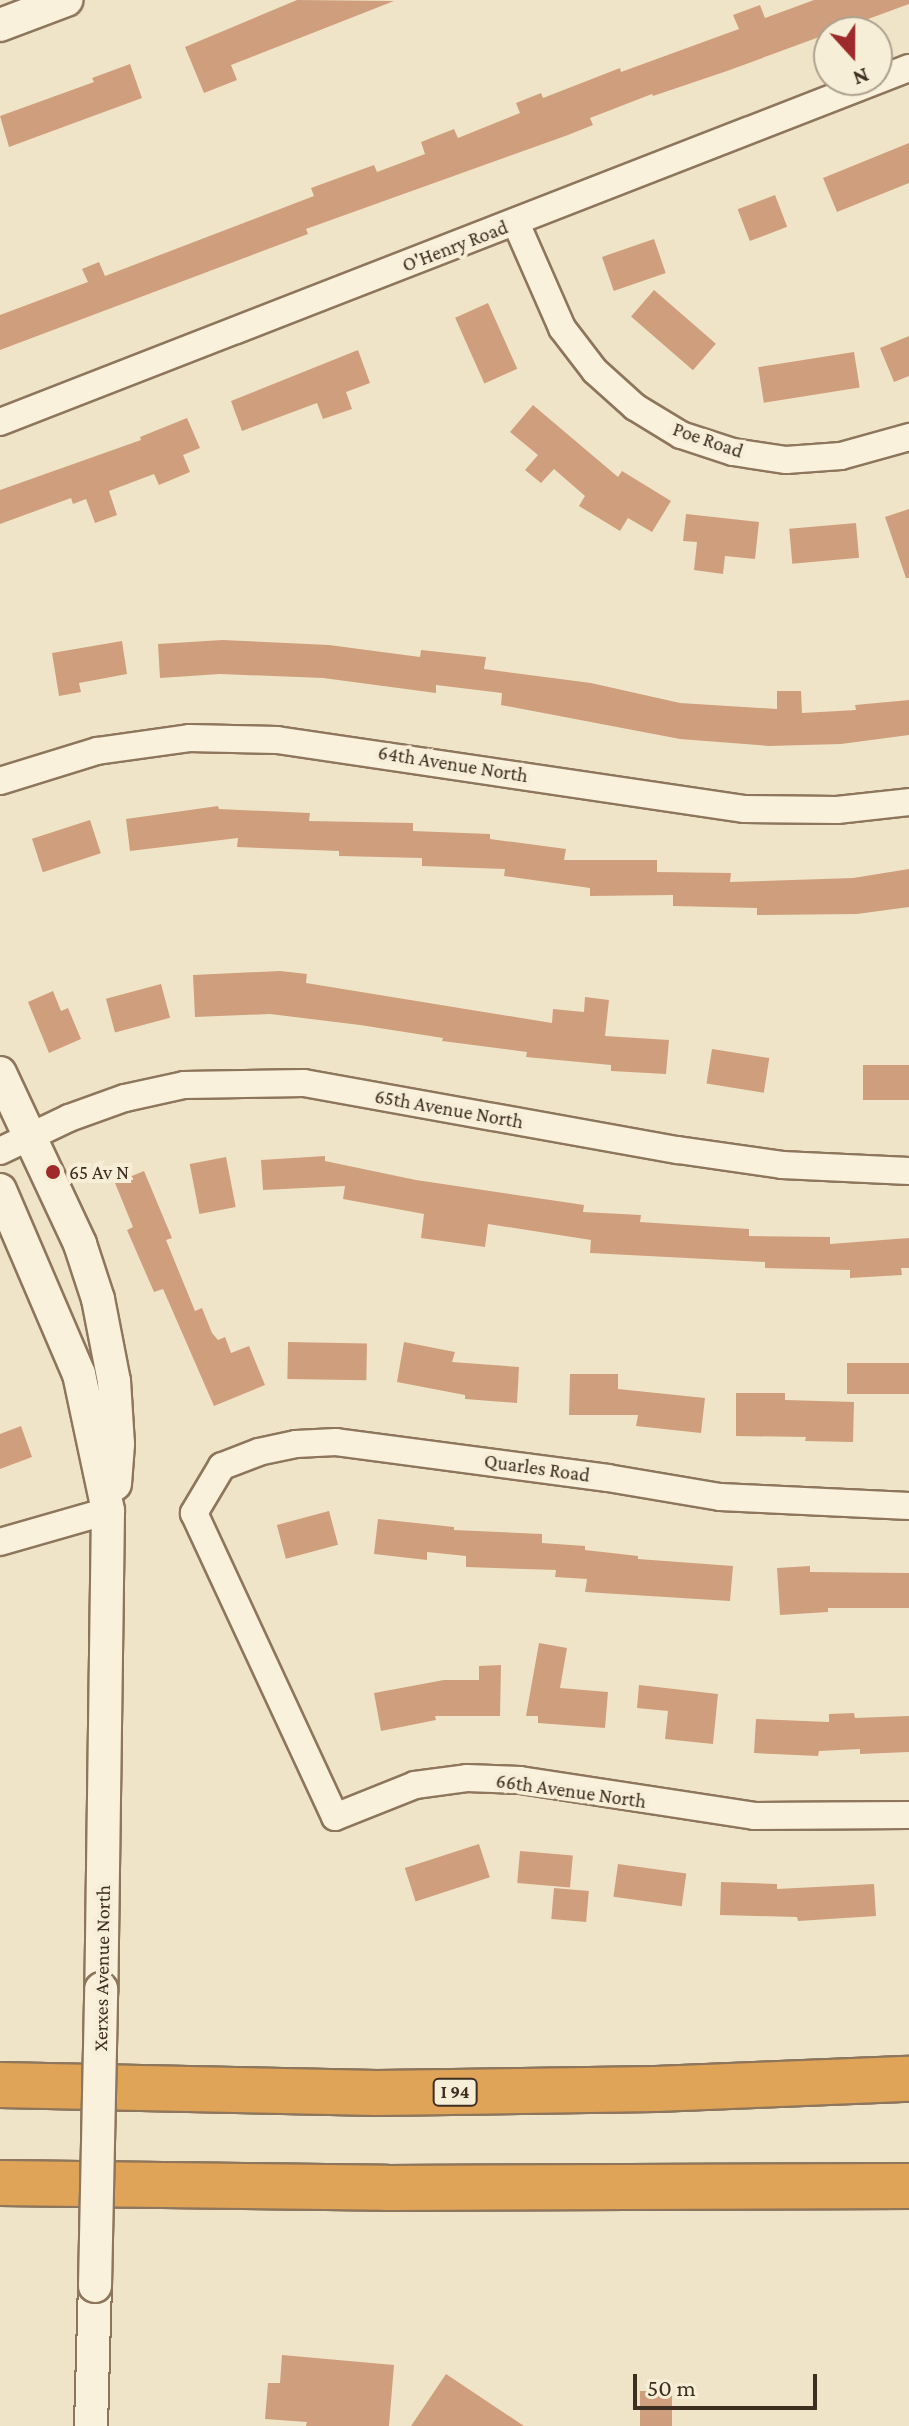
<!DOCTYPE html>
<style>
body{margin:0}
#map{position:relative;width:909px;height:2426px;overflow:hidden;background:#f0e4c8;font-family:"Crimson Pro",serif}
div>[style]{position:absolute}
.building>*{inset:0;background:#cf9f7d;transform-origin:0 0}
.roads{filter:drop-shadow(2px 0 #8d765c) drop-shadow(-2px 0 #8d765c) drop-shadow(0 2px #8d765c) drop-shadow(0 -2px #8d765c)}
.minor>*{height:26px;margin:-13px;padding:0 13px;transform-origin:13px;border-radius:13px;background:#faf1dc}
.tertiary>*{height:32px;margin:-16px;padding:0 16px;transform-origin:16px;border-radius:16px;background:#faf1dc}
.motorway>*{height:44px;margin:-22px;padding:0 22px;transform-origin:22px;border-radius:22px;background:#e0a458}
.bridges{filter:drop-shadow(2px 0 #8d765c) drop-shadow(-2px 0 #8d765c) drop-shadow(0 2px #8d765c) drop-shadow(0 -2px #8d765c)}
.tertiary-bridge>*{height:32px;margin:-16px;padding:0 16px;transform-origin:16px;border-radius:16px;background:#faf1dc}
.dots>*{width:22px;height:22px;translate:-50% -50%;box-sizing:border-box;border:4px solid #f7eed8;border-radius:50%}
span{translate:-50% -50%;white-space:nowrap;text-align:center;line-height:1.15;-webkit-text-stroke:8px #f7eed8;paint-order:stroke}
.shield-label span{padding:2px 6px;background:#f7eed8;border:2px solid;border-radius:6px;-webkit-text-stroke-width:0}
.shield-label{font-size:18px;color:#3d2e20;font-weight:700}
.street-label{font-size:20px;color:#3d2e20}
.poi-label{font-size:20px;color:#3d2e20}
.left{translate:0 -50%;text-align:left}
.north{position:absolute;left:813px;top:16px;width:80px;height:80px;box-sizing:border-box;background:#f7eed8;border:2px solid #ada18e;border-radius:50%;rotate:159deg;font-size:22px;font-weight:700;line-height:32px;text-align:center;color:#3d2e20}
.north::after{content:'';display:block;margin:auto;width:28px;height:36px;background:#9e2a2b;clip-path:polygon(50% 0,100% 100%,50% 72%,0 100%)}
.scale{position:absolute;left:633px;top:2374px;width:184px;height:36px;box-sizing:border-box;border:4px solid #3d2e20;border-top:0;padding-left:10px;font-size:24px;line-height:28px;white-space:nowrap;color:#3d2e20;-webkit-text-stroke:6px #f7eed8;paint-order:stroke}
</style>
<div id="map">
<div class="building">
<i style="clip-path:polygon(297px 0,394px 1px,231px 65px,237px 80px,204px 93px,185px 47px)"></i>
<i style="clip-path:polygon(814px 0,909px 0,909px 4px,727px 71px,653px 96px,652px 94px,590px 118px,593px 125px,568px 135px,306px 229px,308px 234px,0 350px,0 315px,88px 282px,82px 269px,99px 262px,105px 276px,314px 196px,311px 188px,374px 165px,377px 172px,425px 154px,421px 142px,454px 129px,458px 138px,520px 113px,516px 103px,541px 93px,543px 98px,620px 68px,621px 72px,739px 29px,733px 15px,760px 5px,765px 18px)"></i>
<i style="clip-path:polygon(130px 64px,142px 98px,9px 147px,0 116px,94px 82px,92px 78px)"></i>
<i style="clip-path:polygon(909px 143px,909px 183px,837px 212px,823px 178px)"></i>
<i style="left:775px;top:195px;width:34px;height:40px;rotate:69deg"></i>
<i style="left:654px;top:239px;width:36px;height:55px;rotate:71deg"></i>
<i style="left:654px;top:290px;width:82px;height:35px;rotate:41deg"></i>
<i style="left:488px;top:303px;width:72px;height:36px;rotate:66deg"></i>
<i style="clip-path:polygon(909px 336px,909px 376px,894px 382px,880px 348px)"></i>
<i style="clip-path:polygon(358px 350px,370px 383px,346px 392px,352px 409px,323px 419px,317px 403px,242px 431px,231px 401px)"></i>
<i style="left:854px;top:352px;width:36px;height:97px;rotate:81deg"></i>
<i style="clip-path:polygon(533px 405px,618px 477px,622px 471px,671px 501px,652px 532px,628px 518px,620px 531px,579px 506px,585px 496px,554px 469px,541px 483px,525px 470px,538px 455px,510px 432px)"></i>
<i style="clip-path:polygon(187px 418px,200px 448px,183px 455px,190px 472px,159px 485px,154px 474px,109px 491px,117px 515px,95px 523px,86px 499px,73px 504px,71px 498px,0 524px,0 490px,141px 440px,140px 437px)"></i>
<i style="clip-path:polygon(909px 509px,909px 578px,906px 578px,885px 517px)"></i>
<i style="clip-path:polygon(686px 514px,759px 522px,755px 559px,725px 556px,723px 574px,694px 570px,697px 542px,683px 541px)"></i>
<i style="left:856px;top:523px;width:35px;height:67px;rotate:85deg"></i>
<i style="clip-path:polygon(222px 640px,329px 645px,420px 657px,421px 650px,486px 657px,484px 669px,591px 683px,680px 703px,777px 709px,777px 691px,801px 691px,802px 713px,856px 710px,855px 705px,909px 700px,909px 735px,841px 744px,769px 746px,680px 739px,501px 705px,502px 693px,436px 685px,436px 693px,323px 678px,220px 674px,160px 678px,158px 644px)"></i>
<i style="clip-path:polygon(122px 641px,127px 674px,79px 683px,81px 692px,59px 696px,52px 653px)"></i>
<i style="clip-path:polygon(218px 806px,219px 809px,310px 813px,309px 821px,413px 823px,413px 831px,490px 834px,490px 839px,566px 849px,564px 860px,657px 860px,657px 872px,731px 873px,730px 882px,853px 878px,909px 869px,909px 907px,857px 914px,757px 915px,757px 908px,673px 906px,673px 895px,590px 896px,590px 888px,504px 876px,505px 869px,422px 866px,422px 858px,339px 856px,339px 851px,237px 847px,238px 838px,130px 851px,126px 819px)"></i>
<i style="left:90px;top:820px;width:35px;height:61px;rotate:72deg"></i>
<i style="clip-path:polygon(280px 971px,307px 974px,306px 983px,552px 1023px,553px 1009px,584px 1012px,585px 997px,609px 1000px,605px 1036px,669px 1040px,666px 1074px,611px 1071px,611px 1065px,526px 1057px,527px 1052px,442px 1041px,443px 1038px,360px 1025px,270px 1014px,195px 1017px,193px 975px)"></i>
<i style="left:161px;top:984px;width:35px;height:57px;rotate:75deg"></i>
<i style="clip-path:polygon(53px 991px,61px 1011px,68px 1008px,81px 1039px,49px 1053px,28px 1002px)"></i>
<i style="left:712px;top:1049px;width:58px;height:35px;rotate:9deg"></i>
<i style="left:863px;top:1065px;width:46px;height:35px"></i>
<i style="clip-path:polygon(325px 1156px,325px 1161px,416px 1180px,584px 1205px,583px 1212px,641px 1215px,640px 1222px,749px 1229px,749px 1236px,830px 1237px,830px 1244px,909px 1238px,909px 1268px,901px 1268px,902px 1275px,850px 1278px,850px 1270px,765px 1268px,765px 1262px,590px 1253px,591px 1240px,488px 1224px,485px 1247px,421px 1238px,424px 1214px,343px 1199px,345px 1186px,263px 1190px,261px 1160px)"></i>
<i style="left:226px;top:1157px;width:51px;height:37px;rotate:79deg"></i>
<i style="clip-path:polygon(144px 1171px,172px 1238px,166px 1240px,195px 1311px,202px 1308px,212px 1333px,218px 1340px,225px 1337px,231px 1353px,249px 1346px,265px 1385px,214px 1406px,163px 1289px,154px 1292px,127px 1230px,133px 1227px,115px 1183px)"></i>
<i style="left:288px;top:1342px;width:79px;height:37px;rotate:1deg"></i>
<i style="clip-path:polygon(404px 1342px,455px 1352px,452px 1362px,519px 1367px,517px 1403px,465px 1399px,465px 1395px,397px 1382px)"></i>
<i style="left:847px;top:1363px;width:62px;height:31px"></i>
<i style="clip-path:polygon(570px 1374px,618px 1374px,618px 1389px,705px 1398px,701px 1433px,636px 1426px,638px 1415px,569px 1415px)"></i>
<i style="clip-path:polygon(736px 1393px,785px 1393px,785px 1400px,854px 1402px,853px 1442px,805px 1441px,806px 1437px,736px 1436px)"></i>
<i style="clip-path:polygon(21px 1426px,32px 1457px,0 1469px,0 1434px)"></i>
<i style="left:329px;top:1511px;width:35px;height:54px;rotate:75deg"></i>
<i style="clip-path:polygon(378px 1519px,454px 1527px,454px 1530px,542px 1534px,542px 1543px,585px 1546px,585px 1550px,638px 1556px,638px 1559px,733px 1566px,730px 1601px,585px 1592px,587px 1579px,555px 1577px,556px 1570px,466px 1567px,466px 1556px,427px 1552px,427px 1560px,374px 1554px)"></i>
<i style="clip-path:polygon(810px 1566px,810px 1572px,909px 1573px,909px 1608px,828px 1608px,828px 1612px,780px 1615px,777px 1568px)"></i>
<i style="clip-path:polygon(539px 1643px,567px 1648px,560px 1688px,608px 1692px,605px 1728px,538px 1723px,538px 1716px,526px 1716px)"></i>
<i style="clip-path:polygon(501px 1665px,500px 1716px,435px 1716px,436px 1720px,381px 1731px,374px 1693px,444px 1680px,479px 1680px,479px 1666px)"></i>
<i style="clip-path:polygon(639px 1685px,718px 1694px,713px 1744px,665px 1739px,668px 1711px,637px 1708px)"></i>
<i style="clip-path:polygon(854px 1713px,855px 1718px,909px 1716px,909px 1752px,860px 1754px,860px 1749px,819px 1751px,818px 1756px,754px 1753px,756px 1719px,829px 1722px,829px 1714px)"></i>
<i style="left:479px;top:1844px;width:35px;height:78px;rotate:72deg"></i>
<i style="left:520px;top:1851px;width:53px;height:32px;rotate:5deg"></i>
<i style="left:618px;top:1864px;width:69px;height:33px;rotate:8deg"></i>
<i style="clip-path:polygon(721px 1882px,777px 1884px,777px 1889px,874px 1884px,876px 1916px,798px 1921px,797px 1917px,720px 1915px)"></i>
<i style="left:554px;top:1888px;width:35px;height:31px;rotate:5deg"></i>
<i style="clip-path:polygon(282px 2355px,394px 2365px,389px 2426px,306px 2426px,307px 2422px,265px 2419px,268px 2383px,280px 2383px)"></i>
<i style="clip-path:polygon(446px 2374px,524px 2426px,411px 2426px)"></i>
<i style="left:640px;top:2391px;width:32px;height:35px"></i>
</div>
<div class="roads">
<div class="minor">
<i style="left:516px;top:223px;width:115px;rotate:66.3deg"></i>
<i style="left:562px;top:328px;width:54px;rotate:52.5deg"></i>
<i style="left:595px;top:371px;width:54px;rotate:42deg"></i>
<i style="left:635px;top:407px;width:54px;rotate:31.3deg"></i>
<i style="left:681px;top:435px;width:55px;rotate:18.1deg"></i>
<i style="left:733px;top:452px;width:54px;rotate:8.6deg"></i>
<i style="left:786px;top:460px;width:55px;rotate:-4.2deg"></i>
<i style="left:841px;top:456px;width:71px;rotate:-15.6deg"></i>
<i style="left:0;top:422px;width:975px;rotate:-21.28deg"></i>
<i style="left:0;top:781px;width:102px;rotate:-17.2deg"></i>
<i style="left:97px;top:751px;width:93px;rotate:-8deg"></i>
<i style="left:189px;top:738px;width:88px;rotate:1.3deg"></i>
<i style="left:277px;top:740px;width:473px;rotate:8.4deg"></i>
<i style="left:745px;top:809px;width:92px;rotate:0.6deg"></i>
<i style="left:837px;top:810px;width:72px;rotate:-6.3deg"></i>
<i style="left:0;top:1151px;width:76px;rotate:-25.6deg"></i>
<i style="left:69px;top:1118px;width:59px;rotate:-19.7deg"></i>
<i style="left:125px;top:1098px;width:60px;rotate:-12.4deg"></i>
<i style="left:184px;top:1085px;width:120px;rotate:-1deg"></i>
<i style="left:304px;top:1083px;width:380px;rotate:10.2deg"></i>
<i style="left:678px;top:1150px;width:105px;rotate:8.2deg"></i>
<i style="left:782px;top:1165px;width:127px;rotate:2.7deg"></i>
<i style="left:909px;top:1506px;width:189px;rotate:-177.3deg"></i>
<i style="left:720px;top:1497px;width:114px;rotate:-170.4deg"></i>
<i style="left:608px;top:1478px;width:274px;rotate:-172.5deg"></i>
<i style="left:336px;top:1442px;width:40px;rotate:177.1deg"></i>
<i style="left:296px;top:1444px;width:38px;rotate:168deg"></i>
<i style="left:259px;top:1452px;width:40px;rotate:159deg"></i>
<i style="left:222px;top:1466px;width:55px;rotate:120.8deg"></i>
<i style="left:194px;top:1513px;width:335px;rotate:65.1deg"></i>
<i style="left:335px;top:1817px;width:86px;rotate:-21.8deg"></i>
<i style="left:415px;top:1785px;width:52px;rotate:-7.7deg"></i>
<i style="left:467px;top:1778px;width:53px;rotate:2.2deg"></i>
<i style="left:520px;top:1780px;width:237px;rotate:8.7deg"></i>
<i style="left:754px;top:1816px;width:155px;rotate:-0.4deg"></i>
<i style="left:0;top:1542px;width:112px;rotate:-16deg"></i>
</div>
<div class="tertiary">
<i style="left:0;top:25px;width:71px;rotate:-20.7deg"></i>
<i style="left:0;top:1073px;width:189px;rotate:64.9deg"></i>
<i style="left:80px;top:1244px;width:58px;rotate:71.9deg"></i>
<i style="left:98px;top:1299px;width:84px;rotate:79deg"></i>
<i style="left:114px;top:1381px;width:63px;rotate:86.4deg"></i>
<i style="left:118px;top:1444px;width:40px;rotate:94.3deg"></i>
<i style="left:0;top:1190px;width:200px;rotate:66.8deg"></i>
<i style="left:79px;top:1374px;width:140px;rotate:78deg"></i>
<i style="left:108px;top:1511px;width:478px;rotate:90.8deg"></i>
<i style="left:91px;top:2426px;width:140px;rotate:-88.4deg"></i>
</div>
<div class="motorway">
<i style="left:0;top:2085px;width:377px;rotate:1.2deg"></i>
<i style="left:377px;top:2093px;width:279px;rotate:-0.8deg"></i>
<i style="left:656px;top:2089px;width:253px;rotate:-2.3deg"></i>
<i style="left:0;top:2183px;width:387px;rotate:0.7deg"></i>
<i style="left:387px;top:2188px;width:522px;rotate:-0.22deg"></i>
</div>
</div>
<div class="bridges">
<div class="tertiary-bridge">
<i style="left:95px;top:2286px;width:297px;rotate:-88.8deg"></i>
</div>
</div>
<div class="dots">
<i style="left:53px;top:1172px;background:#9e2a2b"></i>
</div>
<div class="shield-label">
<span style="left:455px;top:2092px">I 94</span>
</div>
<div class="street-label">
<span style="left:455px;top:246px;rotate:-21deg">O'Henry Road</span>
<span style="left:708px;top:440px;rotate:19deg">Poe Road</span>
<span style="left:453px;top:764px;rotate:9deg">64th Avenue North</span>
<span style="left:449px;top:1109px;rotate:10deg">65th Avenue North</span>
<span style="left:537px;top:1468px;rotate:8deg">Quarles Road</span>
<span style="left:571px;top:1791px;rotate:8deg">66th Avenue North</span>
<span style="left:102px;top:1968px;rotate:-89deg">Xerxes Avenue North</span>
</div>
<div class="poi-label">
<span class="left" style="left:69px;top:1172px">65 Av N</span>
</div>
<div class="north">N</div>
<div class="scale">50 m</div>
</div>
